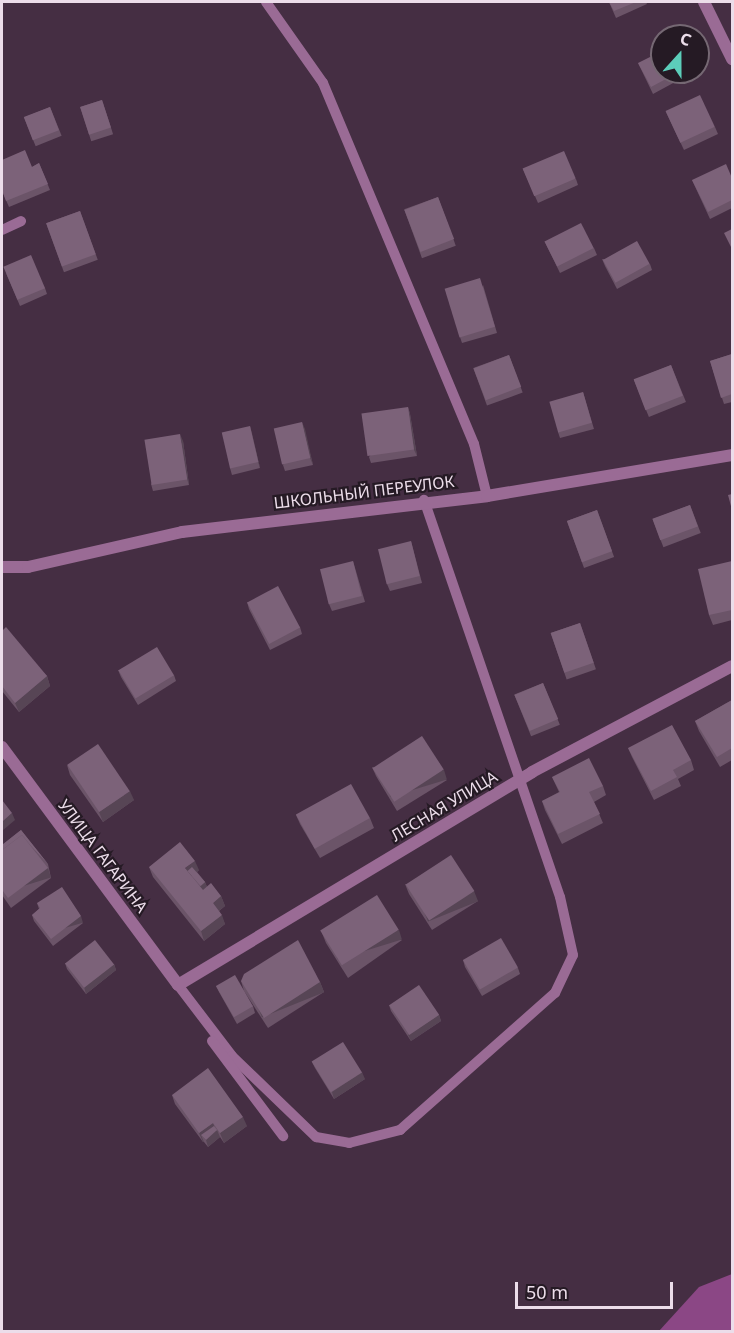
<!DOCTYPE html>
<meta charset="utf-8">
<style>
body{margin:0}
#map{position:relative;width:734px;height:1333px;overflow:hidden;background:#452e43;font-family:"Noto Sans",sans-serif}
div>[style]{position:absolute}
.forest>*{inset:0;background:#8b4785}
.lane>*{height:10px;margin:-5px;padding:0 5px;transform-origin:5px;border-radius:5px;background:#9a6b95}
.street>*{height:12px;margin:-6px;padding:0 6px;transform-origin:6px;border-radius:6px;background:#9a6b95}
.wall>*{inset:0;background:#6b5468;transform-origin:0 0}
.shaded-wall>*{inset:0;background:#574555;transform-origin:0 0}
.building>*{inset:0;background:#7c6279;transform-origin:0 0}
span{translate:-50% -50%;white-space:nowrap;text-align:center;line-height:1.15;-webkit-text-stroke:4.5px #251a24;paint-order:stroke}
.street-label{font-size:16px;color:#ecddea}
.frame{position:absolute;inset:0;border:3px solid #ecddea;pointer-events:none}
.north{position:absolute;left:650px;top:24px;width:60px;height:60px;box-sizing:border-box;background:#251a24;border:2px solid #756873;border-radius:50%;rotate:21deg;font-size:16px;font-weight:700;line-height:24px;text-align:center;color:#ecddea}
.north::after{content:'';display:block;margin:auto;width:21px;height:27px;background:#5cceba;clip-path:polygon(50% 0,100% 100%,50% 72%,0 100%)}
.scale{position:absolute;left:515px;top:1282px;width:158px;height:27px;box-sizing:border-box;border:3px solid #ecddea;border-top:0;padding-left:8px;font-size:18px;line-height:21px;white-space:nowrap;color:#ecddea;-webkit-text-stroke:4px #251a24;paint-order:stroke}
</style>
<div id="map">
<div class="forest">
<i style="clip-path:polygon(732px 1274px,732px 1331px,659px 1331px,699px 1287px)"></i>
</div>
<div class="lane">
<i style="left:266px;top:2px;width:99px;rotate:54.9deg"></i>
<i style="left:323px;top:83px;width:391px;rotate:67.3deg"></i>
<i style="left:474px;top:444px;width:54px;rotate:76deg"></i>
<i style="left:2px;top:230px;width:21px;rotate:-25deg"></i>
<i style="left:178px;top:985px;width:89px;rotate:52.7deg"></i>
<i style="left:232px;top:1056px;width:117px;rotate:44deg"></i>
<i style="left:316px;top:1137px;width:34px;rotate:10deg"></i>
<i style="left:349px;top:1143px;width:53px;rotate:-14.3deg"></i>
<i style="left:400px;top:1130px;width:207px;rotate:-41.5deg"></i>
<i style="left:555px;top:993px;width:42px;rotate:-64.7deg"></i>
<i style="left:573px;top:955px;width:59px;rotate:-102.6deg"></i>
<i style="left:560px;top:897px;width:420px;rotate:-108.9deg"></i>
<i style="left:212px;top:1041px;width:119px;rotate:53.2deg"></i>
</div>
<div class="street">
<i style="left:704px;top:2px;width:64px;rotate:63.8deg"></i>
<i style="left:2px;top:567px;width:26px"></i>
<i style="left:28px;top:567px;width:158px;rotate:-12.8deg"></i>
<i style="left:182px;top:532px;width:307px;rotate:-6.7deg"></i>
<i style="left:487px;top:496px;width:248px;rotate:-9.5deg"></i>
<i style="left:2px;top:747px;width:296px;rotate:53.5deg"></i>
<i style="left:178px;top:985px;width:413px;rotate:-31deg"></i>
<i style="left:532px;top:772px;width:226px;rotate:-27.9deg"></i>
</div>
<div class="wall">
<i style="clip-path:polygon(609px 2px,646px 2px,647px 4px,616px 18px)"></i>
<i style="clip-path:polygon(638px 63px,662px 72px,687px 72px,688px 75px,653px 94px)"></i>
<i style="left:102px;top:100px;width:36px;height:23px;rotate:72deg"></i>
<i style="left:50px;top:107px;width:31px;height:28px;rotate:68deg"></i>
<i style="clip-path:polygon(666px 112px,715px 127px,718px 134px,684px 150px)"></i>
<i style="clip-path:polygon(39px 163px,50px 190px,9px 207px,2px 191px,32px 167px)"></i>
<i style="clip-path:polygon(523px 169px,576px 179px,578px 185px,538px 203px)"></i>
<i style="clip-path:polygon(732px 178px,732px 208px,710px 219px,692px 180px)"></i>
<i style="left:438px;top:197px;width:52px;height:36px;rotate:70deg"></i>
<i style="left:80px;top:211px;width:52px;height:36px;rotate:70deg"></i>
<i style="clip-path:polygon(545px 242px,594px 248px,597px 255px,560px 273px)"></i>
<i style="clip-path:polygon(602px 259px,650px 264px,652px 270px,617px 289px,605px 266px)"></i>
<i style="clip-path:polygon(6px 273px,45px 288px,47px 294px,20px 306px)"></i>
<i style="clip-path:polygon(483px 285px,497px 333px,462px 343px,460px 337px)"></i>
<i style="clip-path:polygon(732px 354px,732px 402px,724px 404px,710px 361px)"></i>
<i style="left:509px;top:355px;width:40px;height:38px;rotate:70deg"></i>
<i style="left:671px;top:365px;width:40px;height:40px;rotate:68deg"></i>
<i style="clip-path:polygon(583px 392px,594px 429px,560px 438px,558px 432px)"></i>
<i style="clip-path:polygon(408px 407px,410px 414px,417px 456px,371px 463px,369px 457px)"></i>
<i style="clip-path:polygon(302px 422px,313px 465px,285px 471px,283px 465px)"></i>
<i style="clip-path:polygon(250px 426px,260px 468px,232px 475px,230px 468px)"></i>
<i style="clip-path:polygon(183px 441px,189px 485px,153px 491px,151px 484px)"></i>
<i style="left:690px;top:505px;width:30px;height:40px;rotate:69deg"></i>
<i style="left:597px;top:510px;width:50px;height:32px;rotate:70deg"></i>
<i style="clip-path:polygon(411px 541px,422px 583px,390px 591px,387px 584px)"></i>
<i style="clip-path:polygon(353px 561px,365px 602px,332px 611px,329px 604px)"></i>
<i style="clip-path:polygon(732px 561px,732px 620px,713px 625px,709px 615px)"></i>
<i style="clip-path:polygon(247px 602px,300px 627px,302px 634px,270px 650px,249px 609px)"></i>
<i style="left:580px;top:623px;width:49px;height:31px;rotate:71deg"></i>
<i style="clip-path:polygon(2px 631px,47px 676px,50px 686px,19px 712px,2px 691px)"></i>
<i style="clip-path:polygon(118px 670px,174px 675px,176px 681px,138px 705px,121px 677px)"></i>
<i style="left:543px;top:683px;width:45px;height:31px;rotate:68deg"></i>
<i style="clip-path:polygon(732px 700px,732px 760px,720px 767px,699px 731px,695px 721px)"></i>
<i style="clip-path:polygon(628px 748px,691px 760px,694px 770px,678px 779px,681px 786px,654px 800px,632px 757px)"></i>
<i style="clip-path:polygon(67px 765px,134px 800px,103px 822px,70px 775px)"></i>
<i style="clip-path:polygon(372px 767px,447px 780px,397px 811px,376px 776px)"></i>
<i style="clip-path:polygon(552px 777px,603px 786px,606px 795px,594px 802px,603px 823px,562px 844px,545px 810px,542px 801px,559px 792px)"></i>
<i style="clip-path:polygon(296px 815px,370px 818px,374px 828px,320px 858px,300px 824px)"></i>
<i style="clip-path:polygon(21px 830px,48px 864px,51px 878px,11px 908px,2px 895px,2px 845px)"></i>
<i style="clip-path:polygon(149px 867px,199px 870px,197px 872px,205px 882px,207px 887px,221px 896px,225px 906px,219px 911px,225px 924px,204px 941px,153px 877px)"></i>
<i style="clip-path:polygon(405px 884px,478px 901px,432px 930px,409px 894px)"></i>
<i style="clip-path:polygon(37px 903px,83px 923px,53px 946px,34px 921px,32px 915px,39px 909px)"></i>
<i style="clip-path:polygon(322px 933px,402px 940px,348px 978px,326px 943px)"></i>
<i style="clip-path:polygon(463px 960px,518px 968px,520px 974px,482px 996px,465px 967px)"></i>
<i style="clip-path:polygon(65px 963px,114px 964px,116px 970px,86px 994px,67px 969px)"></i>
<i style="clip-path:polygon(241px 981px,320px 982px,324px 992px,268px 1028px,244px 991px)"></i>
<i style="clip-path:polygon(216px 986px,253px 1006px,255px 1013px,237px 1024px,219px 992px)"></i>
<i style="clip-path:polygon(389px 1005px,439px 1015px,441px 1021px,411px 1041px,391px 1011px)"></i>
<i style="clip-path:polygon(312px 1062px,365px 1079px,334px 1099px,315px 1068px)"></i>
<i style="clip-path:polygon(172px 1095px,247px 1126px,224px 1143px,220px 1137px,208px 1147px,204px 1142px,203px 1142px,175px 1104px)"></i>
</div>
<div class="shaded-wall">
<i style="clip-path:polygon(408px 407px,410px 414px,417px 456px,414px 450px)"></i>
<i style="clip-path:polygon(302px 422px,305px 429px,313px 465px,310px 458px)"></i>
<i style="clip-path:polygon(250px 426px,252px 433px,260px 468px,258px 462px)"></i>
<i style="clip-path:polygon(180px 434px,183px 441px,189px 485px,187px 479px)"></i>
<i style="clip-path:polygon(47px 676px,50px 686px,19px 712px,15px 703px)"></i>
<i style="left:444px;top:770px;width:10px;height:59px;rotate:73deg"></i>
<i style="clip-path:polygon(130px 791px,134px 800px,103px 822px,99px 812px)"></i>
<i style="clip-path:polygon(12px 813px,15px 820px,2px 831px,2px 822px)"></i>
<i style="clip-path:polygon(195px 861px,199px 870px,190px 877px,185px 868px)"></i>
<i style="left:48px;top:868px;width:10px;height:50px;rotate:73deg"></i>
<i style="clip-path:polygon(205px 882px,208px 889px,201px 894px,199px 887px)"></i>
<i style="left:474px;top:891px;width:11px;height:54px;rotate:68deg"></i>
<i style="clip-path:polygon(221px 896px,225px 906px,216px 913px,213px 903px)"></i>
<i style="clip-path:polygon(222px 915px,225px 924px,204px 941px,201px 931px)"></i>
<i style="left:81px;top:916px;width:7px;height:38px;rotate:74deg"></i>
<i style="left:399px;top:930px;width:10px;height:67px;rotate:73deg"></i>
<i style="clip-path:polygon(114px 964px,116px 970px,86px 994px,84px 987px)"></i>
<i style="left:320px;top:982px;width:11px;height:67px;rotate:68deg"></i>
<i style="clip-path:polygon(439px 1015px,441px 1021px,411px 1041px,408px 1035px)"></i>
<i style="clip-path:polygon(362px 1072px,365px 1079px,334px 1099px,332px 1092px)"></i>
<i style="clip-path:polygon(243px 1117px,247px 1126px,224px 1143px,220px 1133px)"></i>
<i style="clip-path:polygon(213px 1123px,216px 1131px,217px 1130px,220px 1137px,208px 1147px,206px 1140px,201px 1135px,204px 1142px,203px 1142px,199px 1133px)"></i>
</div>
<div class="building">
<i style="clip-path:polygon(609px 2px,636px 2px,614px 11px)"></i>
<i style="clip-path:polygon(662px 51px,662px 72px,679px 72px,651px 87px,638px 63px)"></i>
<i style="left:700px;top:95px;width:35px;height:38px;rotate:65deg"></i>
<i style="left:102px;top:100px;width:29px;height:23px;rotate:72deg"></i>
<i style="left:50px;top:107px;width:25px;height:28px;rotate:69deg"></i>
<i style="clip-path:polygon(25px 150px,32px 167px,39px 163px,48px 184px,6px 201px,2px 190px,2px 160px)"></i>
<i style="left:564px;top:151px;width:30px;height:45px;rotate:67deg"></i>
<i style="clip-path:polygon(726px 164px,732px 178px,732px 200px,708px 212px,692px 180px)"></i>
<i style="left:438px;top:197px;width:45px;height:36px;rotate:69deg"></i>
<i style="left:80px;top:211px;width:46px;height:36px;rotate:70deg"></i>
<i style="left:581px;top:223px;width:28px;height:41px;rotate:63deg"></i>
<i style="clip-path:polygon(732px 229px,732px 249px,724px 233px)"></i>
<i style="left:637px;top:241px;width:26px;height:39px;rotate:61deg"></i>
<i style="left:31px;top:255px;width:36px;height:30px;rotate:67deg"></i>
<i style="left:480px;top:278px;width:51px;height:37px;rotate:73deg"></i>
<i style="clip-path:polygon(732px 354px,732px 394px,721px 398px,710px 361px)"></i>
<i style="left:509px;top:355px;width:34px;height:38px;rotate:69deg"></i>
<i style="left:671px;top:365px;width:33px;height:40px;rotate:69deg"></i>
<i style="left:583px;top:392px;width:32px;height:35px;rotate:74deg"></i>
<i style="left:408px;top:407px;width:43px;height:47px;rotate:82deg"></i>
<i style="left:302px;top:422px;width:37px;height:29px;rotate:77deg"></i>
<i style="left:250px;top:426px;width:37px;height:29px;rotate:77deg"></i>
<i style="left:180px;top:434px;width:46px;height:36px;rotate:81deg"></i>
<i style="clip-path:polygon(732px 494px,732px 510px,728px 495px)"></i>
<i style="left:690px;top:505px;width:23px;height:40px;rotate:70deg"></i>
<i style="left:597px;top:510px;width:44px;height:32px;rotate:70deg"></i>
<i style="left:411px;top:541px;width:36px;height:34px;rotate:76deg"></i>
<i style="left:353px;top:561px;width:36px;height:34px;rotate:76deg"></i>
<i style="clip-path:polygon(732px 561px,732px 610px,709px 615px,698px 569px)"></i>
<i style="left:278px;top:586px;width:47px;height:35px;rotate:62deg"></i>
<i style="left:580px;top:623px;width:42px;height:31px;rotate:71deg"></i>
<i style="clip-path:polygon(6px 627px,47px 676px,15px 703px,2px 686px,2px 631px)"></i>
<i style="left:157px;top:647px;width:33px;height:45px;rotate:59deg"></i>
<i style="left:543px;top:683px;width:39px;height:31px;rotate:67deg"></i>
<i style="clip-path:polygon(732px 700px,732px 748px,717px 757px,695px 721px)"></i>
<i style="clip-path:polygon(672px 725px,691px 760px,673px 770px,677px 777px,651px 791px,628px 748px)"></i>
<i style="left:422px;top:736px;width:40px;height:59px;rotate:57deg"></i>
<i style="left:98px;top:744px;width:57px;height:37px;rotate:56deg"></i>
<i style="clip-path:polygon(589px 758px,603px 786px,589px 792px,600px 814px,558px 834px,542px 801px,560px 792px,552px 777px)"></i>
<i style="left:351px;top:784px;width:39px;height:63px;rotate:61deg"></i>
<i style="clip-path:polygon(2px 800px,12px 813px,2px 822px)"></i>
<i style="clip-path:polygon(21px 830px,48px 864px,31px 846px,22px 835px,2px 850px,2px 845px)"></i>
<i style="clip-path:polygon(22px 835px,48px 868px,8px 898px,2px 890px,2px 850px)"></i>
<i style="clip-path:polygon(180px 842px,195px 861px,185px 868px,203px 890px,211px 883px,221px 896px,213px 903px,222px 915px,201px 931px,149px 867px)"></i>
<i style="left:451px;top:855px;width:43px;height:54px;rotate:57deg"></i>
<i style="left:192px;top:867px;width:20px;height:6px;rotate:49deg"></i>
<i style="clip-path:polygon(62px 887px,81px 916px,51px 939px,32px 915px,40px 908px,37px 903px)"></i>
<i style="left:377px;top:895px;width:41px;height:67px;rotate:58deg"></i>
<i style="left:501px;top:938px;width:34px;height:44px;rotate:60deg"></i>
<i style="left:95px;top:940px;width:31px;height:38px;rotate:52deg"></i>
<i style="clip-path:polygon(298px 940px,320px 982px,264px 1018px,241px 981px,244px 974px)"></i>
<i style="left:235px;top:975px;width:36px;height:22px;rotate:60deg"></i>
<i style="left:419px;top:985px;width:36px;height:36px;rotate:56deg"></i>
<i style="left:343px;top:1042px;width:36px;height:37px;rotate:58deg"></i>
<i style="clip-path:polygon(208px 1068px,243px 1117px,220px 1133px,213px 1123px,199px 1133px,172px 1095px)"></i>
<i style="clip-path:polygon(214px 1126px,217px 1130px,206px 1140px,201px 1135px)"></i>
</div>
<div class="street-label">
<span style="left:364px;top:492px;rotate:-7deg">ШКОЛЬНЫЙ ПЕРЕУЛОК</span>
<span style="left:444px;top:806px;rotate:-31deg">ЛЕСНАЯ УЛИЦА</span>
<span style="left:103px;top:856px;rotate:53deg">УЛИЦА ГАГАРИНА</span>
</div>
<div class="frame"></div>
<div class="north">С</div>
<div class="scale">50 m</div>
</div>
